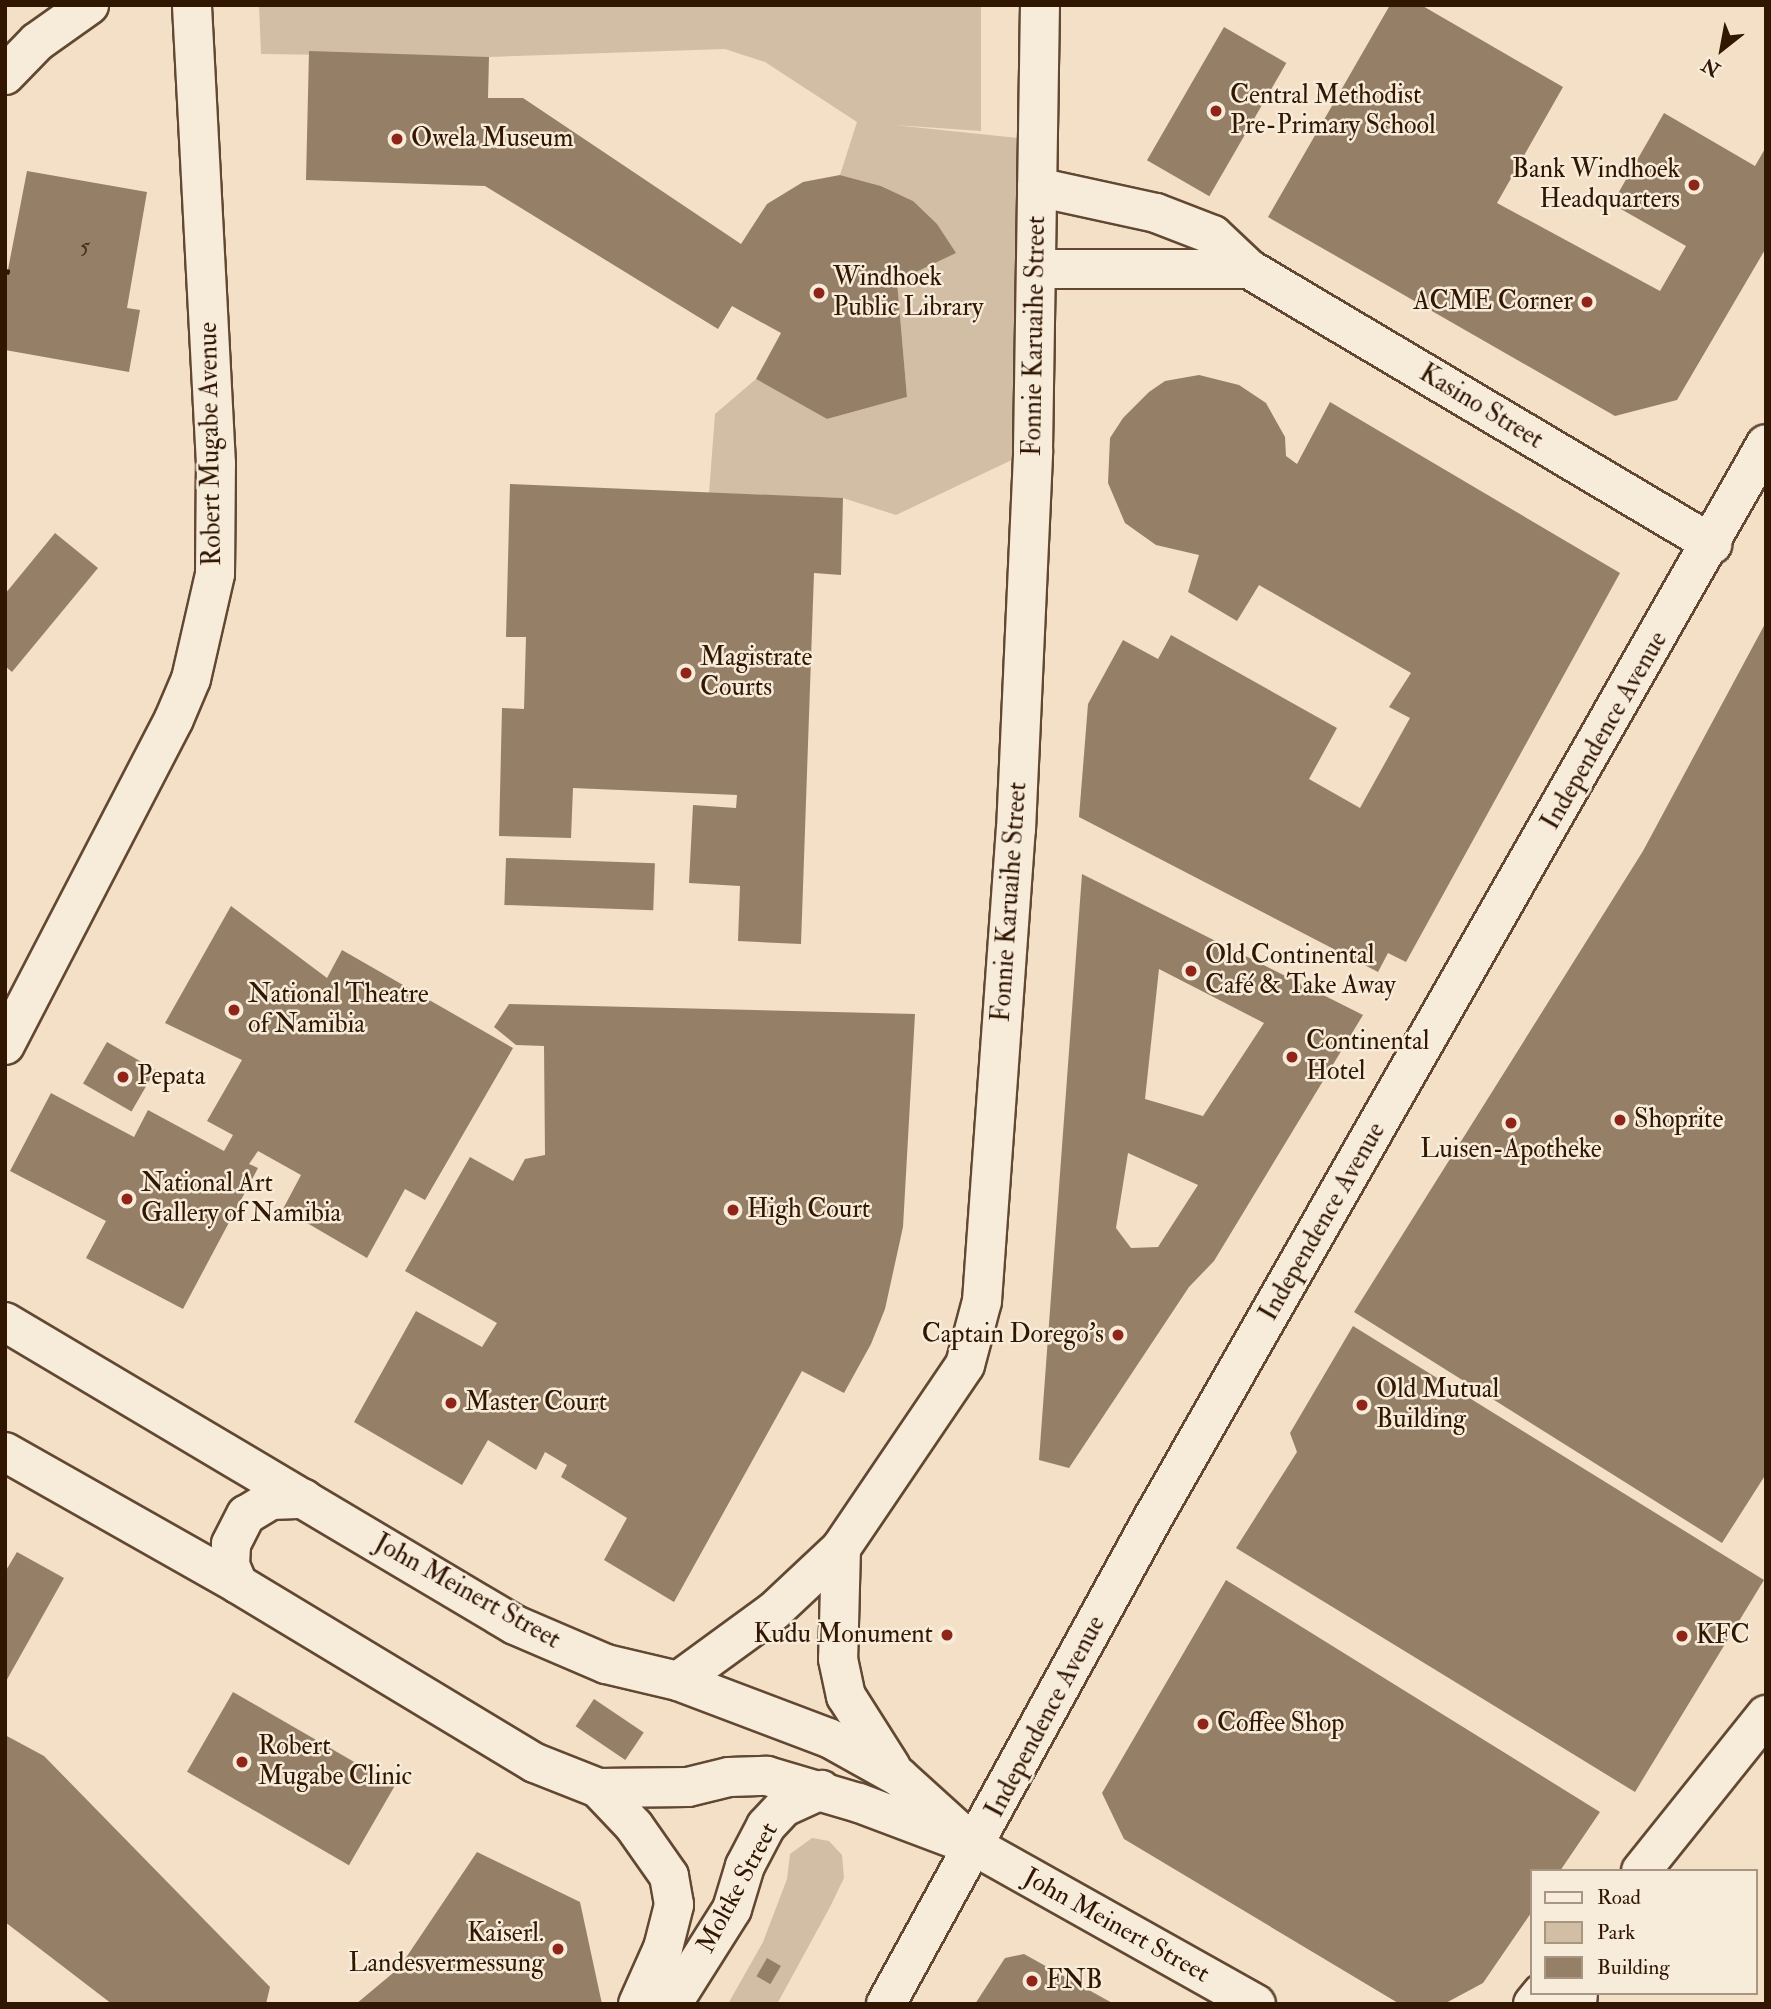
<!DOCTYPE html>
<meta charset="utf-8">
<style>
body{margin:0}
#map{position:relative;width:1771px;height:2009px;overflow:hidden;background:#f3e0c6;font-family:"IM FELL Double Pica",serif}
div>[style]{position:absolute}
.green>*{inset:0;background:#d2bea5}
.building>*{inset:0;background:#967f67;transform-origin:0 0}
.path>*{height:4.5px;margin-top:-2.25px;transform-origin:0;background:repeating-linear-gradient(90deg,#311601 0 5px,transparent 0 8.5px)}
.roads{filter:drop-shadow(2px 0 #624832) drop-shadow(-2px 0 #624832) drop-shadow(0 2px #624832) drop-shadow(0 -2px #624832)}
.street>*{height:38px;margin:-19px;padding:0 19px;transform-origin:19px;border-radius:19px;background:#f7ebda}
.secondary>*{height:38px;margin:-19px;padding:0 19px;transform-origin:19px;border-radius:19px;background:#f7ebda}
.dots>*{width:19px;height:19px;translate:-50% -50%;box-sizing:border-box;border:4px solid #f7ebda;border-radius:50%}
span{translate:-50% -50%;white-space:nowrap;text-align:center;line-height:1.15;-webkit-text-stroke:5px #f7ebda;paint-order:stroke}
.number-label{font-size:23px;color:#4a301a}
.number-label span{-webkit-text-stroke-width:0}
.poi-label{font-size:26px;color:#311601}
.left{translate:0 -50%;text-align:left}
.right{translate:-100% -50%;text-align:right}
.street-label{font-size:26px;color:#311601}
.frame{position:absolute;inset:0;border:7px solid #311601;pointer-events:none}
.legend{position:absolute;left:1530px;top:1869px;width:228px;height:126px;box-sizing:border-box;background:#f7ebda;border:2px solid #a89683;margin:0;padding:9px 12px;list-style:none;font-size:21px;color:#311601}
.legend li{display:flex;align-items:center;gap:14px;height:35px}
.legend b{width:35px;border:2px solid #a89683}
.north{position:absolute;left:1687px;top:14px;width:70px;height:70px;-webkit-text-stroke:5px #f7ebda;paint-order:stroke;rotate:211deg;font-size:19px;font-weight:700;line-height:28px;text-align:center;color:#311601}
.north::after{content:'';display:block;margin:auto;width:24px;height:32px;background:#311601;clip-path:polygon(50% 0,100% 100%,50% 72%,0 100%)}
</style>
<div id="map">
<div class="green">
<i style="clip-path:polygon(259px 5px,981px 5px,981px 131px,894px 125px,1037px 140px,1033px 450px,896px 515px,843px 498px,709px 493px,715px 414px,756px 379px,827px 419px,907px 397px,897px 281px,913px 201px,881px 186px,840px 175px,857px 122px,765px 62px,725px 49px,489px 57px,261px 54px)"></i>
<i style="clip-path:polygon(812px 1838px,829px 1841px,842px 1855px,844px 1878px,830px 1907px,777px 2004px,728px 2004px,763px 1942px,787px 1879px,790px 1854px)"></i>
</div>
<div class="building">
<i style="clip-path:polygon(1390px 5px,1421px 5px,1563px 87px,1497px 203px,1660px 291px,1686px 246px,1612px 204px,1664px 113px,1755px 166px,1766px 147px,1766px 248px,1677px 400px,1615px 416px,1268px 217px)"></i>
<i style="left:1224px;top:27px;width:72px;height:154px;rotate:30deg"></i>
<i style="clip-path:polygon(309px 51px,489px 57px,488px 98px,523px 98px,741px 244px,767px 204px,803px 182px,840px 175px,881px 186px,913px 201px,937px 224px,956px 253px,897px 281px,907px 397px,827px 419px,756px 379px,781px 333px,732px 306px,718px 329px,485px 186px,306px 180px)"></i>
<i style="clip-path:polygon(27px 171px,147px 192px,127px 308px,140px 310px,129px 372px,5px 350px,5px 285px)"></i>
<i style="clip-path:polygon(1199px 375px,1239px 385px,1266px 403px,1285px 437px,1286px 456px,1297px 464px,1330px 402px,1620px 573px,1406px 962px,1388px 953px,1378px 972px,1079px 817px,1088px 704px,1123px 640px,1158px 659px,1171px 635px,1337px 728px,1309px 779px,1360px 808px,1410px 718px,1389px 707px,1411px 673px,1259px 585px,1237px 621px,1188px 592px,1199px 555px,1156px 545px,1125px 523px,1108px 483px,1110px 438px,1123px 418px,1149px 392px,1165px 381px)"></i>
<i style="clip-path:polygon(510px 484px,843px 498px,841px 575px,814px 573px,801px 944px,738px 941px,740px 886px,689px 883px,693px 805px,736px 808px,737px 795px,573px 788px,571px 838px,499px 836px,502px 708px,524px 709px,526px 637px,506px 637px)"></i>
<i style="clip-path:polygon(55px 533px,98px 568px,12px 672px,5px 666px,5px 594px)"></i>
<i style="clip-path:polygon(1766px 622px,1766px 1474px,1722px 1543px,1354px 1312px,1643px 851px)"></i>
<i style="left:506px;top:858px;width:149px;height:47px;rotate:2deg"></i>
<i style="clip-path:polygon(evenodd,1082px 874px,1363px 1015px,1214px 1261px,1189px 1287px,1069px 1468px,1039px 1460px,1082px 874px,1159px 969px,1264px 1023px,1203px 1116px,1145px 1099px,1159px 969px,1082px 874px,1128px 1153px,1198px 1185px,1158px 1247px,1131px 1248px,1116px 1228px,1128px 1153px)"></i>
<i style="clip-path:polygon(231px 906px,327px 978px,342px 950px,513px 1048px,425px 1200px,405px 1189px,367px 1258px,283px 1209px,301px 1175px,258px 1151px,249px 1164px,258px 1168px,183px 1309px,86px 1258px,106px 1221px,10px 1171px,51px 1093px,134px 1137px,148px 1110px,224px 1151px,233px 1135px,207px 1121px,242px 1060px,165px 1023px)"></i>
<i style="clip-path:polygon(509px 1004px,915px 1014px,903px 1227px,885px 1309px,871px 1344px,844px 1393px,802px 1371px,674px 1602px,604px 1560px,627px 1518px,561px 1477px,567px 1465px,545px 1452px,536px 1470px,488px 1440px,462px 1485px,354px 1422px,416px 1311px,482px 1347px,497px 1323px,405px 1271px,470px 1157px,513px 1181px,525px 1159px,545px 1155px,544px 1046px,516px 1045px,494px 1027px)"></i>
<i style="left:107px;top:1042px;width:56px;height:48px;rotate:30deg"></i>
<i style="clip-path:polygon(1353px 1326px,1764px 1580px,1635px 1792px,1236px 1548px,1297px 1452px,1290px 1433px)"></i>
<i style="clip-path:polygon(17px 1552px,64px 1578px,5px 1683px,5px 1572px)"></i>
<i style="clip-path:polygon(1226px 1580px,1600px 1812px,1560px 1871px,1531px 1871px,1531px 1913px,1483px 1983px,1444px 2004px,1398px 2003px,1124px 1839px,1102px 1793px)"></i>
<i style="left:233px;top:1692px;width:187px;height:92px;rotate:30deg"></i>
<i style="left:594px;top:1699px;width:60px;height:33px;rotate:34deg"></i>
<i style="clip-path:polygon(5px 1735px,44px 1756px,270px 1987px,266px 2004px,112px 2004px,5px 1922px)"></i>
<i style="clip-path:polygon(477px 1852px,580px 1902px,602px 2004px,356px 2004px,399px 1968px)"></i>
<i style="clip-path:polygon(1024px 1954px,1114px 2004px,975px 2004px,1005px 1958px)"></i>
<i style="left:767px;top:1958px;width:16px;height:21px;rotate:30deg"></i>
</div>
<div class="path">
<i style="left:5px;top:271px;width:5px;rotate:11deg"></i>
</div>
<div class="roads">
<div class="street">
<i style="left:5px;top:75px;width:46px;rotate:-45.9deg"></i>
<i style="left:37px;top:42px;width:64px;rotate:-35.4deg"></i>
</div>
<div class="secondary">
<i style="left:1037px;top:187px;width:122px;rotate:12.3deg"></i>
<i style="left:1156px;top:213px;width:61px;rotate:21.1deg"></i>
<i style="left:1213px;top:235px;width:50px;rotate:43.4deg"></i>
<i style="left:1249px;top:269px;width:539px;rotate:30.71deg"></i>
<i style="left:1037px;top:269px;width:212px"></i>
<i style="left:5px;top:1045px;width:367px;rotate:-62.6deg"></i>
<i style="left:174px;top:719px;width:43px;rotate:-67deg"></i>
<i style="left:191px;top:679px;width:108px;rotate:-77.1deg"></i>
<i style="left:215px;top:574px;width:110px;rotate:-89.5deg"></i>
<i style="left:216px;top:464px;width:460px;rotate:-93deg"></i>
<i style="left:5px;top:1322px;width:593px;rotate:30.72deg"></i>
<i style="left:515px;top:1625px;width:99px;rotate:23.2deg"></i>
<i style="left:606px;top:1664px;width:74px;rotate:13.3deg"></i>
<i style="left:678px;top:1681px;width:161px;rotate:20.7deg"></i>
<i style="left:829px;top:1738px;width:80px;rotate:29.1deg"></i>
<i style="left:899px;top:1777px;width:86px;rotate:42.2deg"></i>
<i style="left:5px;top:1452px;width:268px;rotate:29.5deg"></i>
<i style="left:238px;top:1584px;width:347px;rotate:31.1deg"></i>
<i style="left:535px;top:1763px;width:68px;rotate:21.6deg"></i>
<i style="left:598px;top:1788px;width:90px;rotate:-0.6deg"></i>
<i style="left:688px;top:1787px;width:42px;rotate:-13.7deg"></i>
<i style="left:729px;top:1777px;width:38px;rotate:-2deg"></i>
<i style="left:767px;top:1776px;width:96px;rotate:16.4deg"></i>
<i style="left:859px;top:1803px;width:125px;rotate:20.6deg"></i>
<i style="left:976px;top:1847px;width:321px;rotate:29.3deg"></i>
<i style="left:841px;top:1548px;width:111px;rotate:91.5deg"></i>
<i style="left:838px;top:1659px;width:38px;rotate:78deg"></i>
<i style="left:846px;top:1696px;width:84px;rotate:57.6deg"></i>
<i style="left:238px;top:1584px;width:21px;rotate:-113deg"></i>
<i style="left:230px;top:1565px;width:21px;rotate:-87deg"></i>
<i style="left:231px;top:1544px;width:33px;rotate:-63deg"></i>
<i style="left:246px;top:1515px;width:29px;rotate:-31deg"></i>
<i style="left:271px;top:1500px;width:33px;rotate:-2deg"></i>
<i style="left:678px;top:1681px;width:119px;rotate:-36.1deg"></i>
<i style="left:774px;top:1611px;width:92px;rotate:-43.2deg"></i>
<i style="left:841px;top:1548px;width:221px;rotate:-55.9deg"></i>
<i style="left:965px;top:1365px;width:66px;rotate:-75.1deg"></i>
<i style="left:982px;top:1301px;width:472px;rotate:-85.9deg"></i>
<i style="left:1016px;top:830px;width:380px;rotate:-87.4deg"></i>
<i style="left:1033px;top:450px;width:445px;rotate:-89.1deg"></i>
<i style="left:598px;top:1788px;width:52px;rotate:46.5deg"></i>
<i style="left:634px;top:1826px;width:61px;rotate:55deg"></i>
<i style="left:669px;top:1876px;width:29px;rotate:80deg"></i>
<i style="left:674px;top:1905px;width:44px;rotate:104.3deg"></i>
<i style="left:663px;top:1948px;width:61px;rotate:114.1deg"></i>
<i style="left:1641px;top:1871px;width:200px;rotate:-51.3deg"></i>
<i style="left:672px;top:2004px;width:112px;rotate:-57.7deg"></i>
<i style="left:732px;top:1909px;width:45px;rotate:-73.2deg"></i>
<i style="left:745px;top:1866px;width:45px;rotate:-62.3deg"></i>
<i style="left:766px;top:1826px;width:26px;rotate:-47deg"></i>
<i style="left:784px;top:1807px;width:41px;rotate:-24.7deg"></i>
<i style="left:886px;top:2004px;width:557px;rotate:-61.23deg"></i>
<i style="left:1154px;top:1516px;width:1234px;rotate:-60.28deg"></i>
<i style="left:1533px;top:2004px;width:14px;rotate:-51deg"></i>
<i style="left:1577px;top:2004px;width:11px;rotate:-85deg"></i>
</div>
</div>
<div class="dots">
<i style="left:1216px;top:111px;background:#8f2418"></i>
<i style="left:397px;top:139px;background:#8f2418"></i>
<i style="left:1694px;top:185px;background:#8f2418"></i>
<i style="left:819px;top:293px;background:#8f2418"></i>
<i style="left:1587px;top:302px;background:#8f2418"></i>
<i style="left:686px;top:673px;background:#8f2418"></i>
<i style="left:1191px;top:971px;background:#8f2418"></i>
<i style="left:234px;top:1010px;background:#8f2418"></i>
<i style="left:1292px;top:1057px;background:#8f2418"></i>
<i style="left:123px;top:1077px;background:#8f2418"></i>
<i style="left:1620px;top:1120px;background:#8f2418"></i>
<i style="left:1511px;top:1123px;background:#8f2418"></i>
<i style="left:127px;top:1199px;background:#8f2418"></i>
<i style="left:733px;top:1210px;background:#8f2418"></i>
<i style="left:1118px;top:1335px;background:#8f2418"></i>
<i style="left:451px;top:1403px;background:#8f2418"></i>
<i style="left:1362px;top:1405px;background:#8f2418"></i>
<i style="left:947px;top:1635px;background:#8f2418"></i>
<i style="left:1682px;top:1636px;background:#8f2418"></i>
<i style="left:1203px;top:1724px;background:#8f2418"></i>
<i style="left:242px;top:1762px;background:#8f2418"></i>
<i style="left:558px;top:1949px;background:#8f2418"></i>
<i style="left:1032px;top:1981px;background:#8f2418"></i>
</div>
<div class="number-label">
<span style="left:85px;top:246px">5</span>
</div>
<div class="poi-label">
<span class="left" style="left:1230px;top:111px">Central Methodist<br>Pre-Primary School</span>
<span class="left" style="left:411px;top:139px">Owela Museum</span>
<span class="right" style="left:1680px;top:185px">Bank Windhoek<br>Headquarters</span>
<span class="left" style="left:833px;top:293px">Windhoek<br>Public Library</span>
<span class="right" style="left:1573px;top:302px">ACME Corner</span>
<span class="left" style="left:700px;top:673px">Magistrate<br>Courts</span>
<span class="left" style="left:1205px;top:971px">Old Continental<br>Café &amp; Take Away</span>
<span class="left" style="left:248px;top:1010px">National Theatre<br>of Namibia</span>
<span class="left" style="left:1306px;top:1057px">Continental<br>Hotel</span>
<span class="left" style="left:137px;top:1077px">Pepata</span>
<span class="left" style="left:1634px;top:1120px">Shoprite</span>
<span style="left:1511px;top:1150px">Luisen-Apotheke</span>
<span class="left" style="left:141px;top:1199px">National Art<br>Gallery of Namibia</span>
<span class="left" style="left:747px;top:1210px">High Court</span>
<span class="right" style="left:1104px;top:1335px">Captain Dorego's</span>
<span class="left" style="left:1376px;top:1405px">Old Mutual<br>Building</span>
<span class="left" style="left:465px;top:1403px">Master Court</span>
<span class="right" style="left:933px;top:1635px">Kudu Monument</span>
<span class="left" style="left:1696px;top:1636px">KFC</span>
<span class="left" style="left:1217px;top:1724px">Coffee Shop</span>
<span class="left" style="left:258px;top:1762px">Robert<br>Mugabe Clinic</span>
<span class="right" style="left:544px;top:1949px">Kaiserl.<br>Landesvermessung</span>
<span class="left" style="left:1046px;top:1981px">FNB</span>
</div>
<div class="street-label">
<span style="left:1035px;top:336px;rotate:-89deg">Fonnie Karuaihe Street</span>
<span style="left:1481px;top:407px;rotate:31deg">Kasino Street</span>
<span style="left:211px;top:444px;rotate:-91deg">Robert Mugabe Avenue</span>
<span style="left:1605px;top:731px;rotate:-60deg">Independence Avenue</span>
<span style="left:1010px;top:902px;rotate:-86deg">Fonnie Karuaihe Street</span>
<span style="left:1323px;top:1222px;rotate:-60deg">Independence Avenue</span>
<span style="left:467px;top:1592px;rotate:29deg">John Meinert Street</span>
<span style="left:1046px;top:1717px;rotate:-62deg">Independence Avenue</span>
<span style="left:738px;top:1888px;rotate:-62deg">Moltke Street</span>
<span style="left:1116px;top:1926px;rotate:29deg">John Meinert Street</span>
</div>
<div class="frame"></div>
<ul class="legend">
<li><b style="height:9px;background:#f7ebda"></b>Road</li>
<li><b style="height:19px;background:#d2bea5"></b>Park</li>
<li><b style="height:19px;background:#967f67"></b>Building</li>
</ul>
<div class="north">N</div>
</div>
